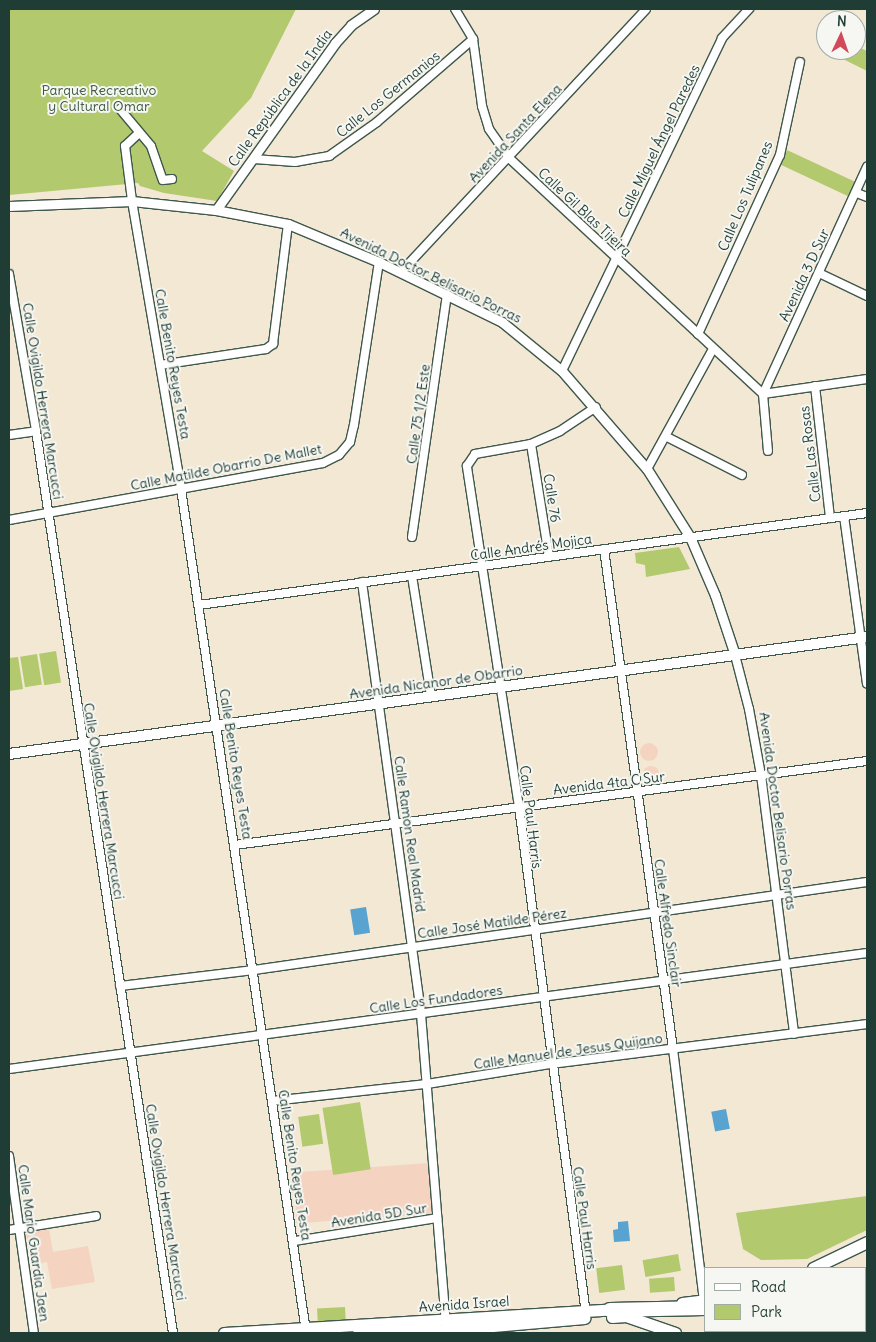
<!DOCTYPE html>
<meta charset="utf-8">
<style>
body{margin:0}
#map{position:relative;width:876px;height:1342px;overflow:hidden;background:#f2e8d4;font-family:Delius,sans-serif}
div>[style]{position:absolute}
.built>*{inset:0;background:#f5d3c1;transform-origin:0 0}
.round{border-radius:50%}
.green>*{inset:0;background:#b2c96e;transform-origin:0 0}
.water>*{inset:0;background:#58a3d0;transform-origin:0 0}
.roads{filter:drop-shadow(1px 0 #3f574c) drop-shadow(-1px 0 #3f574c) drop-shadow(0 1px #3f574c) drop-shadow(0 -1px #3f574c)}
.minor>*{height:8px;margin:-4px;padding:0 4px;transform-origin:4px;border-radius:4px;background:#fff}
.tertiary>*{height:9px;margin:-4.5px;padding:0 4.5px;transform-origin:4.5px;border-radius:4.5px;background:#fff}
.secondary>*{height:10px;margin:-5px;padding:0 5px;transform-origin:5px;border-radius:5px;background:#fff}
.primary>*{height:11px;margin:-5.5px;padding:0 5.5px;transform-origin:5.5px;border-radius:5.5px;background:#fff}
.motorway>*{height:14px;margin:-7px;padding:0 7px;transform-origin:7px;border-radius:7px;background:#fff}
span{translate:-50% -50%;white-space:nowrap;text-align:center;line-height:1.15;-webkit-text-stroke:4px #f6f6f2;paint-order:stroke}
.park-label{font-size:14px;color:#3c5940}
.street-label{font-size:14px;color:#1f3d34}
.frame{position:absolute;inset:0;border:10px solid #1f3d34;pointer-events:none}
.legend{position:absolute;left:704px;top:1267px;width:162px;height:65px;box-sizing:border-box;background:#f6f6f2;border:1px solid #a0aca6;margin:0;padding:6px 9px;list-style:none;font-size:15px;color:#1f3d34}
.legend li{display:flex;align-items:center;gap:10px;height:25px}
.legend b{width:25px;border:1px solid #a0aca6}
.north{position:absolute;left:816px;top:10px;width:50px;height:50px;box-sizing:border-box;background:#f6f6f2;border:1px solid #a0aca6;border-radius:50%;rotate:3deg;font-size:14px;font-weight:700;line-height:20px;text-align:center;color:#1f3d34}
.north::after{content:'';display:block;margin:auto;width:18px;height:22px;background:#d1495b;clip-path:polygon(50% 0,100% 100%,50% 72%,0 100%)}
</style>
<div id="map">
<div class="built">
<i class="round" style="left:640px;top:743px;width:18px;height:18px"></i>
<i class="round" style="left:643px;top:766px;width:16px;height:16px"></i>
<i style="left:429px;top:1163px;width:51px;height:136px;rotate:86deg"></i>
<i style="clip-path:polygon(49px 1229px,53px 1252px,88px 1246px,95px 1282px,52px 1289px,47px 1262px,32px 1265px,26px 1233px)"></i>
</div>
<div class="green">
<i style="clip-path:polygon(9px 9px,296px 9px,251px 98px,202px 151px,234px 171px,217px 201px,164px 193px,140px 186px,138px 183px,9px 195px)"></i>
<i style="clip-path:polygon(856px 46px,867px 51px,867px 71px,835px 55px,838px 50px,856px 50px)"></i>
<i style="left:787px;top:150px;width:75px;height:16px;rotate:25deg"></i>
<i style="clip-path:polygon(679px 547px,690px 569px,646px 577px,645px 565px,636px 563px,635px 553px)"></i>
<i style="left:56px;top:651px;width:32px;height:17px;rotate:81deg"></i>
<i style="left:37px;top:654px;width:31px;height:17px;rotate:81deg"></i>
<i style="clip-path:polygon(18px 657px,23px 689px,9px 691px,9px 658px)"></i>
<i style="left:360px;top:1102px;width:68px;height:38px;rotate:81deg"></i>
<i style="left:319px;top:1114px;width:30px;height:21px;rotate:82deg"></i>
<i style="clip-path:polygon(867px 1196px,867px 1230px,807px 1259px,761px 1260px,743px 1249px,736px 1213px)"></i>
<i style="left:678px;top:1254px;width:17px;height:36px;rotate:80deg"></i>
<i style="left:622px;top:1265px;width:25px;height:26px;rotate:83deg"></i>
<i style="left:674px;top:1277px;width:14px;height:25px;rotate:86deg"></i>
<i style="left:345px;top:1307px;width:17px;height:28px;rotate:87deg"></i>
</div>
<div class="water">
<i style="left:366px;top:907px;width:26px;height:16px;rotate:81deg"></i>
<i style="left:726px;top:1109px;width:20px;height:15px;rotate:79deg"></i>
<i style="clip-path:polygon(628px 1221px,630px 1241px,614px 1242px,613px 1230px,618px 1229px,618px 1222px)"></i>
</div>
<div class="roads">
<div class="minor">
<i style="left:455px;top:9px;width:35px;rotate:59deg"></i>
<i style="left:473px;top:39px;width:68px;rotate:82.3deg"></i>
<i style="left:482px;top:106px;width:24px;rotate:73deg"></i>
<i style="left:489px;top:129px;width:35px;rotate:55deg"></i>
<i style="left:509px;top:158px;width:347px;rotate:42.9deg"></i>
<i style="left:120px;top:109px;width:48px;rotate:50deg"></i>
<i style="left:151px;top:146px;width:36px;rotate:71deg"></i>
<i style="left:163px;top:180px;width:9px;rotate:-6deg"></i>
<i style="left:139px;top:133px;width:19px;rotate:137deg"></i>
<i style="left:125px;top:146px;width:55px;rotate:82.7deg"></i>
<i style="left:132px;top:201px;width:292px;rotate:80.3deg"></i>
<i style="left:181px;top:489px;width:851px;rotate:81.56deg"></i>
<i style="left:254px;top:159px;width:41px;rotate:4.2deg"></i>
<i style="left:295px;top:162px;width:35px;rotate:-10deg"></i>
<i style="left:329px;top:156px;width:59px;rotate:-35.3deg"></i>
<i style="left:377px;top:122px;width:127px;rotate:-40.8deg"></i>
<i style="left:857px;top:193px;width:11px;rotate:22deg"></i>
<i style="left:401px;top:272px;width:359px;rotate:-47deg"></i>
<i style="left:819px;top:273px;width:53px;rotate:25.6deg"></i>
<i style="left:9px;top:274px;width:159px;rotate:80.2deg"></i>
<i style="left:36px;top:431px;width:912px;rotate:81.36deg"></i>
<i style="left:698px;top:334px;width:197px;rotate:-65.4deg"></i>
<i style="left:780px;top:155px;width:95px;rotate:-77.9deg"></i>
<i style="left:160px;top:365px;width:107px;rotate:-8.6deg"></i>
<i style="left:266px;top:349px;width:9px;rotate:-36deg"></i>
<i style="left:273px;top:344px;width:121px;rotate:-82.9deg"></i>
<i style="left:562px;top:371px;width:369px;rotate:-64.3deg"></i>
<i style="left:722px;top:38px;width:40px;rotate:-47deg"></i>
<i style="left:815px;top:386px;width:133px;rotate:83.5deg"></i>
<i style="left:763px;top:394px;width:250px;rotate:-65.4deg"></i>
<i style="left:763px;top:394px;width:105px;rotate:-8.2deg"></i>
<i style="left:763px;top:394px;width:57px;rotate:85deg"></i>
<i style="left:9px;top:435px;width:27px;rotate:-8deg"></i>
<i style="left:667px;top:437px;width:84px;rotate:26.9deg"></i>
<i style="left:531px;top:444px;width:114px;rotate:80.9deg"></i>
<i style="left:647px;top:469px;width:137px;rotate:-61.2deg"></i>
<i style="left:844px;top:516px;width:169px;rotate:82.2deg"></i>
<i style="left:9px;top:520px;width:319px;rotate:-10.3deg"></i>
<i style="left:323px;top:463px;width:18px;rotate:-27deg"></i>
<i style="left:339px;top:455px;width:17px;rotate:-50deg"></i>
<i style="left:350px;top:442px;width:17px;rotate:-77deg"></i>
<i style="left:354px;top:425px;width:165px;rotate:-81.3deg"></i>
<i style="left:412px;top:537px;width:245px;rotate:-81.8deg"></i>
<i style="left:604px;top:549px;width:505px;rotate:82.14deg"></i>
<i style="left:673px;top:1049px;width:253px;rotate:83deg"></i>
<i style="left:412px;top:576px;width:121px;rotate:81deg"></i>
<i style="left:362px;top:582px;width:436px;rotate:82.2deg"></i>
<i style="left:421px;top:1014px;width:310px;rotate:85.4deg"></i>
<i style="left:199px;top:605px;width:674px;rotate:-7.84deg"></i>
<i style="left:735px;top:655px;width:56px;rotate:75.5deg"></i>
<i style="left:749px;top:709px;width:67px;rotate:79.7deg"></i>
<i style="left:761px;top:775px;width:261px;rotate:82.7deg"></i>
<i style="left:235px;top:845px;width:638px;rotate:-7.57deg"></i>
<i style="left:120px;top:986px;width:135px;rotate:-6.8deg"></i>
<i style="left:254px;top:970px;width:619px;rotate:-8.17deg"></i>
<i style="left:9px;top:1069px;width:866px;rotate:-7.7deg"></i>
<i style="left:272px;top:1101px;width:156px;rotate:-6.3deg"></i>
<i style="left:427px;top:1084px;width:126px;rotate:-9.2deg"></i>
<i style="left:551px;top:1064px;width:319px;rotate:-7.2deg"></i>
<i style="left:9px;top:1156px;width:179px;rotate:82deg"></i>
<i style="left:9px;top:1230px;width:88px;rotate:-9.1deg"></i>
<i style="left:295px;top:1241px;width:144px;rotate:-9.2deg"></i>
<i style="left:586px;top:1314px;width:511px;rotate:-97.53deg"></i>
<i style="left:519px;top:807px;width:345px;rotate:-98.7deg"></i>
<i style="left:467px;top:466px;width:14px;rotate:-56deg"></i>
<i style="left:475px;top:454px;width:57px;rotate:-10.1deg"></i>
<i style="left:531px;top:444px;width:32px;rotate:-24deg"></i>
<i style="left:560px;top:431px;width:43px;rotate:-33.7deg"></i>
</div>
<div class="tertiary">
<i style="left:9px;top:206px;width:123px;rotate:-2.3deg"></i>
<i style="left:132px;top:201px;width:84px;rotate:6.1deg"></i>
<i style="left:216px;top:210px;width:73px;rotate:11deg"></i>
<i style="left:288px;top:224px;width:99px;rotate:22.7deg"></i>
<i style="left:379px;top:262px;width:137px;rotate:26deg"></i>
<i style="left:502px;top:322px;width:77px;rotate:39.2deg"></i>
<i style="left:562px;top:371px;width:130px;rotate:49.1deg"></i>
<i style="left:647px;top:469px;width:80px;rotate:57.7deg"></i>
<i style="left:690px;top:537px;width:63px;rotate:66.7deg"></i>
<i style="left:715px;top:595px;width:63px;rotate:71.6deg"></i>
<i style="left:216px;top:210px;width:205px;rotate:-54.5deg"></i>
<i style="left:335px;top:43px;width:24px;rotate:-48deg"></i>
<i style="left:351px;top:25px;width:28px;rotate:-35deg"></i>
</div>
<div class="secondary">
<i style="left:9px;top:754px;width:866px;rotate:-7.77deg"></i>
</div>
<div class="primary">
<i style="left:813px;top:1268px;width:60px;rotate:-25.7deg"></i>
<i style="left:682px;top:1303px;width:23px;rotate:-7deg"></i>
<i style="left:612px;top:1317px;width:14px;rotate:-4deg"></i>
<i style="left:626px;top:1316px;width:52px;rotate:19.1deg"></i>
<i style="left:224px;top:1333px;width:395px;rotate:-3.5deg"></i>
<i style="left:358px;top:1333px;width:89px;rotate:-1.9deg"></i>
<i style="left:447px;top:1330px;width:138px;rotate:-5deg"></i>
</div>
<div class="motorway">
<i style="left:865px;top:1277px;width:2px;rotate:-27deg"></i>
<i style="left:865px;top:1307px;width:2px"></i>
<i style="left:610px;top:1310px;width:95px;rotate:-1.2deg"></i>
<i style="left:756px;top:1333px;width:2px;rotate:-90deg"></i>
</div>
</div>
<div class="park-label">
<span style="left:99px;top:98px">Parque Recreativo<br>y Cultural Omar</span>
</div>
<div class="street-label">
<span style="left:388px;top:94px;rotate:-39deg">Calle Los Germanios</span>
<span style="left:280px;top:98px;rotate:-54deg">Calle República de la India</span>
<span style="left:515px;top:133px;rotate:-47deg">Avenida Santa Elena</span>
<span style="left:659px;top:141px;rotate:-64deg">Calle Miguel Ángel Paredes</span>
<span style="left:745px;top:196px;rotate:-67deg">Calle Los Tulipanes</span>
<span style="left:585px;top:212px;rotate:43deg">Calle Gil Blas Tijeira</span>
<span style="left:431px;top:275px;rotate:26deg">Avenida Doctor Belisario Porras</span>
<span style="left:804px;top:275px;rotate:-65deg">Avenida 3 D Sur</span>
<span style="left:173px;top:364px;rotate:80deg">Calle Benito Reyes Testa</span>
<span style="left:43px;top:401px;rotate:81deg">Calle Ovigildo Herrera Marcucci</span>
<span style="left:418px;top:414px;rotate:-82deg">Calle 75 1/2 Este</span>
<span style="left:810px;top:454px;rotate:-97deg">Calle Las Rosas</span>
<span style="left:226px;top:467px;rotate:-11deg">Calle Matilde Obarrio De Mallet</span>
<span style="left:552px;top:498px;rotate:81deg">Calle 76</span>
<span style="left:531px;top:547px;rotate:-8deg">Calle Andrés Mojica</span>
<span style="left:436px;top:682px;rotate:-8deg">Avenida Nicanor de Obarrio</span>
<span style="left:236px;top:764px;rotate:81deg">Calle Benito Reyes Testa</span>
<span style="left:609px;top:783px;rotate:-7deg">Avenida 4ta C Sur</span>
<span style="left:104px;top:801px;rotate:81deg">Calle Ovigildo Herrera Marcucci</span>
<span style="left:778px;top:811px;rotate:82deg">Avenida Doctor Belisario Porras</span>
<span style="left:531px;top:817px;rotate:83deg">Calle Paul Harris</span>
<span style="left:410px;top:834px;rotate:82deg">Calle Ramon Real Madrid</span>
<span style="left:492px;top:923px;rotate:-8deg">Calle José Matilde Pérez</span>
<span style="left:668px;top:923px;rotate:82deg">Calle Alfredo Sinclair</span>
<span style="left:436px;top:999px;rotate:-8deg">Calle Los Fundadores</span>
<span style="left:568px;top:1051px;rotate:-8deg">Calle Manuel de Jesus Quijano</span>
<span style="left:295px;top:1165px;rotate:81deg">Calle Benito Reyes Testa</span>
<span style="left:166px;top:1202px;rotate:81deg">Calle Ovigildo Herrera Marcucci</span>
<span style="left:379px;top:1215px;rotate:-9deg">Avenida 5D Sur</span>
<span style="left:585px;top:1218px;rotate:82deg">Calle Paul Harris</span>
<span style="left:34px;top:1243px;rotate:82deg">Calle Mario Guardia Jaen</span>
<span style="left:464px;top:1304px;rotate:-4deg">Avenida Israel</span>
</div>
<div class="frame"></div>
<ul class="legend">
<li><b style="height:6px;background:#fff"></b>Road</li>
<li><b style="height:14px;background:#b2c96e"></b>Park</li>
</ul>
<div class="north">N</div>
</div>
